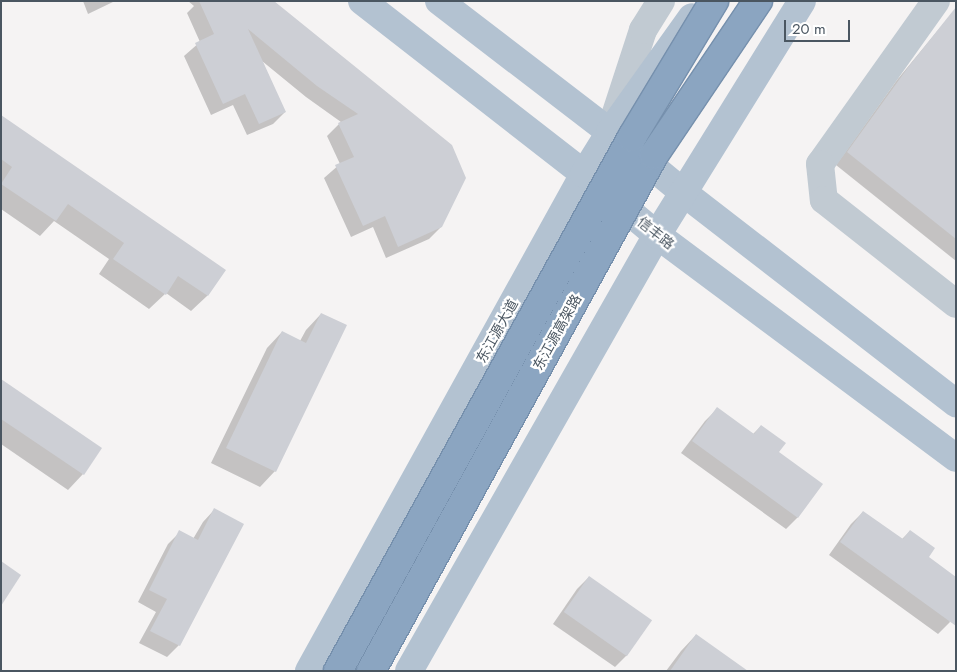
<!DOCTYPE html>
<meta charset="utf-8">
<style>
body{margin:0}
#map{position:relative;width:957px;height:672px;overflow:hidden;background:#f5f3f3;font-family:Jost,"Noto Sans SC",sans-serif}
div>[style]{position:absolute}
.shadow>*{inset:0;background:#0003}
.building>*{inset:0;background:#cdcfd5;transform-origin:0 0}
.minor>*{height:28px;margin:-14px;padding:0 14px;transform-origin:14px;border-radius:14px;background:#c1cad2}
.major>*{height:28px;margin:-14px;padding:0 14px;transform-origin:14px;border-radius:14px;background:#b3c2d1}
.bridges{filter:drop-shadow(1px 0 #7690ad) drop-shadow(-1px 0 #7690ad) drop-shadow(0 1px #7690ad) drop-shadow(0 -1px #7690ad)}
.highway-bridge>*{height:28px;margin:-14px;padding:0 14px;transform-origin:14px;border-radius:14px;background:#8ba5c1}
span{translate:-50% -50%;white-space:nowrap;text-align:center;line-height:1.15;-webkit-text-stroke:4.5px #fff;paint-order:stroke}
.street-label{font-size:14px;color:#4a5661}
.frame{position:absolute;inset:0;border:2px solid #4a5661;pointer-events:none}
.scale{position:absolute;left:784px;top:20px;width:66px;height:22px;box-sizing:border-box;border:2px solid #4a5661;border-top:0;padding-left:6px;font-size:15px;line-height:18px;white-space:nowrap;color:#4a5661;-webkit-text-stroke:4px #fff;paint-order:stroke}
</style>
<div id="map">
<div class="shadow">
<i style="clip-path:polygon(83px 1px,115px 1px,88px 14px)"></i>
<i style="clip-path:polygon(188px 1px,272px 1px,451px 146px,441px 227px,429px 239px,386px 258px,373px 227px,351px 237px,324px 178px,340px 164px,327px 136px,341px 122px,306px 97px,262px 61px,285px 112px,273px 124px,247px 135px,233px 105px,211px 115px,184px 56px,200px 42px,187px 13px,194px 6px)"></i>
<i style="clip-path:polygon(953px 12px,956px 15px,956px 261px,836px 165px,897px 80px)"></i>
<i style="clip-path:polygon(1px 118px,224px 270px,207px 296px,191px 311px,166px 293px,149px 309px,99px 274px,109px 259px,54px 221px,40px 236px,1px 209px)"></i>
<i style="clip-path:polygon(321px 314px,275px 471px,260px 487px,211px 463px,267px 348px,282px 332px,300px 341px,306px 330px)"></i>
<i style="clip-path:polygon(1px 381px,83px 474px,68px 490px,1px 444px)"></i>
<i style="clip-path:polygon(717px 409px,752px 435px,761px 426px,777px 452px,798px 517px,786px 529px,681px 453px,705px 421px)"></i>
<i style="clip-path:polygon(214px 510px,242px 524px,179px 645px,167px 657px,139px 643px,156px 612px,138px 602px,168px 544px,180px 532px,193px 539px,203px 522px)"></i>
<i style="clip-path:polygon(863px 512px,901px 540px,910px 531px,927px 558px,950px 622px,938px 634px,829px 555px,851px 524px)"></i>
<i style="clip-path:polygon(589px 577px,650px 620px,627px 655px,615px 667px,553px 624px,577px 589px)"></i>
<i style="clip-path:polygon(696px 635px,746px 671px,666px 671px,681px 651px)"></i>
</div>
<div class="building">
<i style="clip-path:polygon(199px 1px,274px 1px,452px 145px,466px 178px,442px 227px,398px 247px,385px 216px,363px 226px,335px 165px,354px 157px,338px 123px,358px 114px,317px 86px,248px 29px,286px 112px,259px 124px,245px 94px,223px 104px,195px 43px,214px 34px)"></i>
<i style="clip-path:polygon(956px 7px,956px 239px,847px 152px,909px 66px)"></i>
<i style="clip-path:polygon(1px 115px,226px 270px,208px 296px,178px 276px,166px 295px,113px 259px,124px 243px,68px 204px,56px 221px,1px 184px,12px 167px,1px 159px)"></i>
<i style="clip-path:polygon(321px 313px,347px 325px,276px 472px,226px 448px,282px 331px,306px 343px)"></i>
<i style="clip-path:polygon(1px 379px,102px 448px,84px 475px,1px 419px)"></i>
<i style="clip-path:polygon(717px 407px,754px 434px,761px 425px,786px 443px,779px 452px,823px 484px,798px 518px,692px 441px)"></i>
<i style="clip-path:polygon(214px 508px,244px 524px,180px 646px,150px 631px,167px 599px,149px 590px,179px 530px,198px 540px)"></i>
<i style="clip-path:polygon(863px 511px,903px 539px,910px 530px,935px 548px,929px 557px,956px 577px,956px 626px,840px 542px)"></i>
<i style="clip-path:polygon(1px 561px,21px 575px,1px 606px)"></i>
<i style="left:589px;top:576px;width:77px;height:44px;rotate:35deg"></i>
<i style="clip-path:polygon(696px 634px,748px 671px,670px 671px)"></i>
</div>
<div class="minor">
<i style="left:936px;top:1px;width:200px;rotate:125.4deg"></i>
<i style="left:820px;top:164px;width:36px;rotate:84deg"></i>
<i style="left:824px;top:200px;width:168px;rotate:38.2deg"></i>
<i style="left:612px;top:125px;width:100px;rotate:-71.9deg"></i>
<i style="left:643px;top:30px;width:34px;rotate:-58deg"></i>
</div>
<div class="major">
<i style="left:362px;top:1px;width:281px;rotate:37.9deg"></i>
<i style="left:584px;top:174px;width:95px;rotate:39.9deg"></i>
<i style="left:657px;top:235px;width:373px;rotate:36.7deg"></i>
<i style="left:439px;top:1px;width:215px;rotate:37.5deg"></i>
<i style="left:610px;top:132px;width:96px;rotate:39.5deg"></i>
<i style="left:684px;top:193px;width:344px;rotate:37.7deg"></i>
<i style="left:309px;top:671px;width:568px;rotate:-61.04deg"></i>
<i style="left:584px;top:174px;width:49px;rotate:-58.2deg"></i>
<i style="left:610px;top:132px;width:141px;rotate:-54.5deg"></i>
<i style="left:409px;top:671px;width:502px;rotate:-60.37deg"></i>
<i style="left:657px;top:235px;width:275px;rotate:-58.2deg"></i>
</div>
<div class="bridges">
<div class="highway-bridge">
<i style="left:338px;top:671px;width:610px;rotate:-61.16deg"></i>
<i style="left:632px;top:137px;width:159px;rotate:-58.9deg"></i>
<i style="left:371px;top:671px;width:589px;rotate:-61.26deg"></i>
<i style="left:654px;top:155px;width:186px;rotate:-56deg"></i>
</div>
</div>
<div class="street-label">
<span style="left:656px;top:233px;rotate:38deg">信丰路</span>
<span style="left:497px;top:331px;rotate:-61deg">东江源大道</span>
<span style="left:557px;top:332px;rotate:-61deg">东江源高架路</span>
</div>
<div class="frame"></div>
<div class="scale">20 m</div>
</div>
